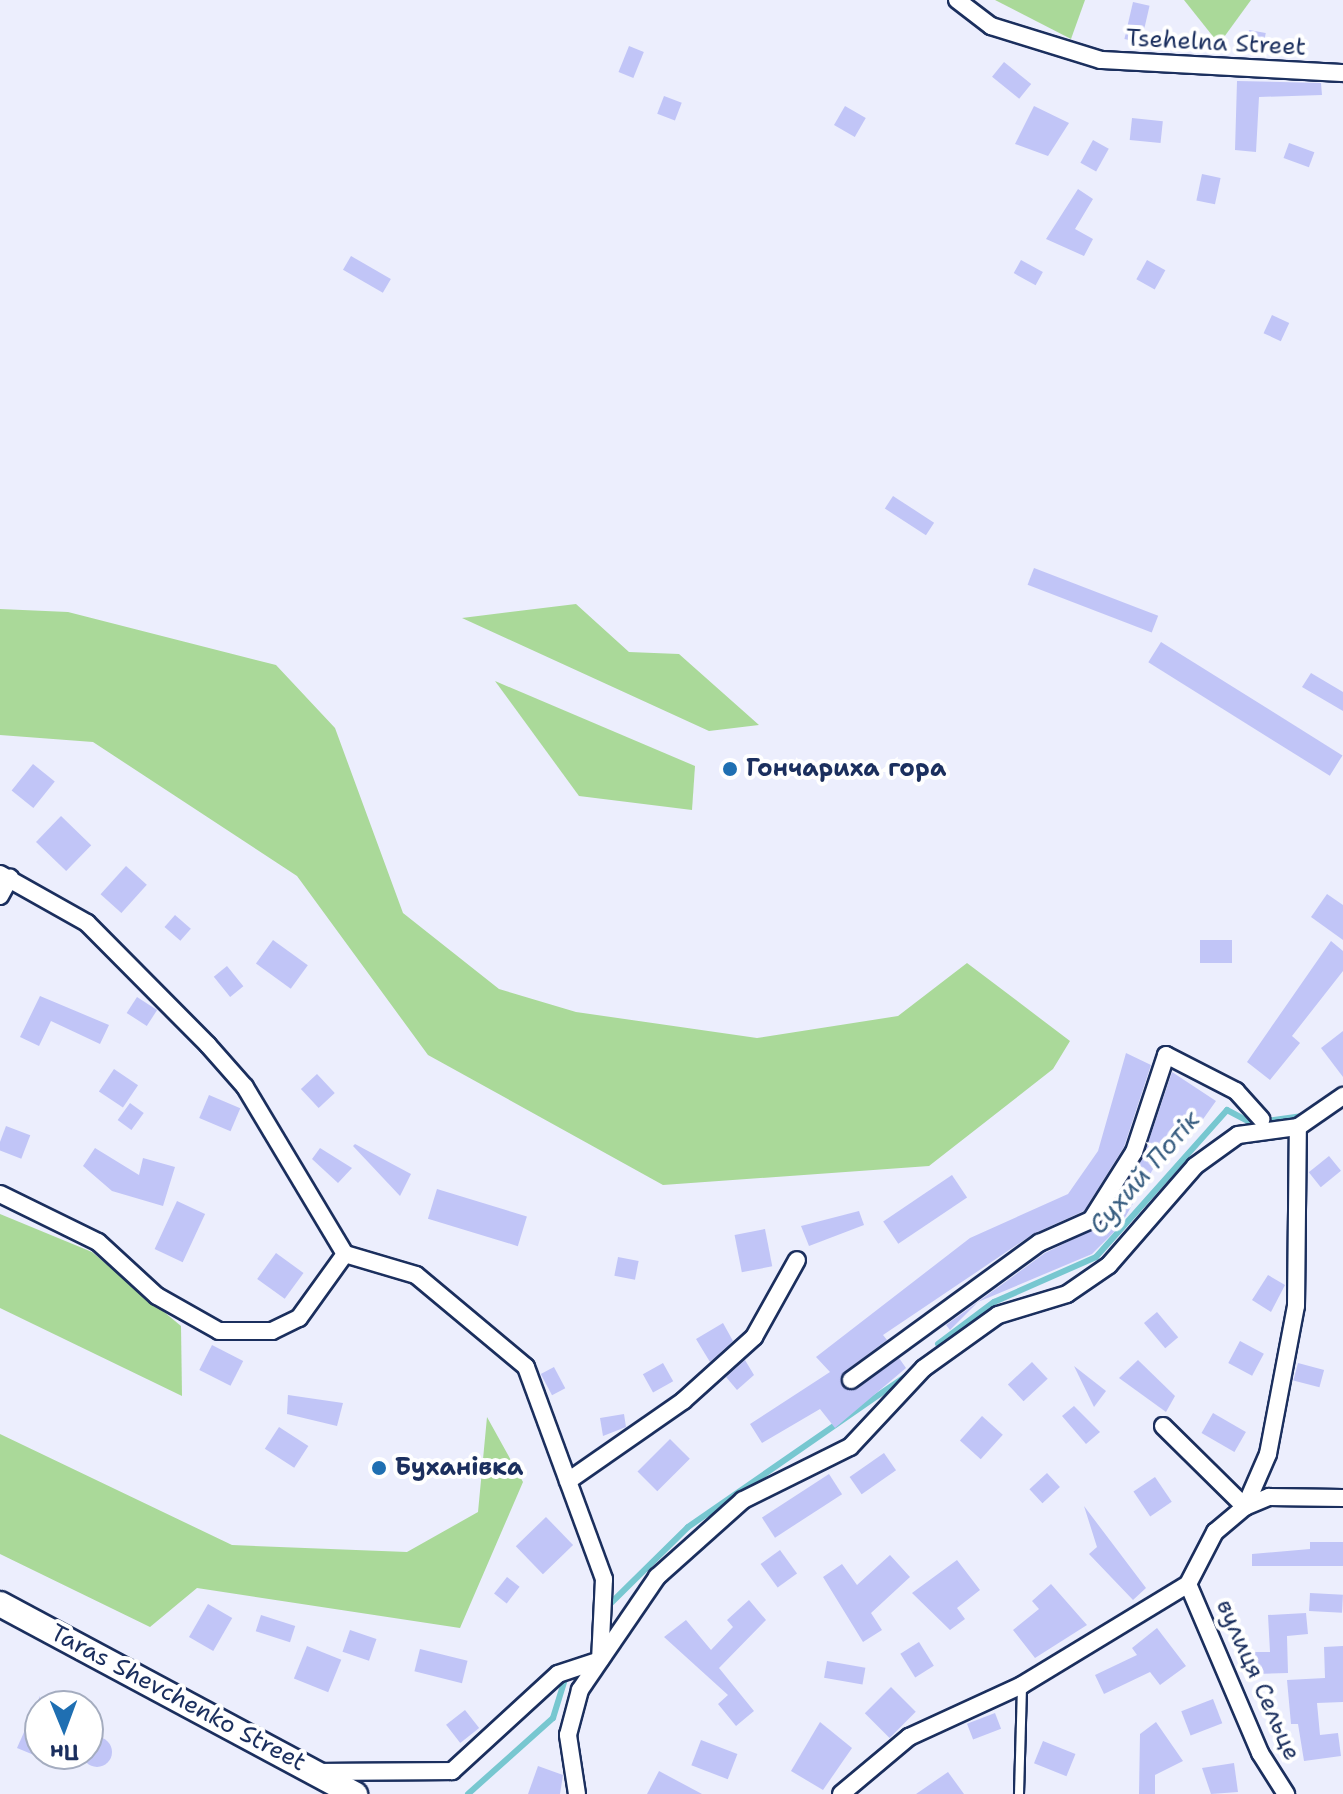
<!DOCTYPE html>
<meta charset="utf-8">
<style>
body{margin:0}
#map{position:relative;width:1343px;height:1794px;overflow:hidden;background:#eceefd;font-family:"Shantell Sans",sans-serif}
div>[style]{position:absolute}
.green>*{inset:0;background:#aad999}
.stream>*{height:6px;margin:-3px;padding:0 3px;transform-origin:3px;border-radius:3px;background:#77c7d0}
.building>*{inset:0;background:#c1c5f7;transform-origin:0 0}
.round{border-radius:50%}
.roads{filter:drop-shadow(2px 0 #1b2f5e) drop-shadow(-2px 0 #1b2f5e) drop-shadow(0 2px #1b2f5e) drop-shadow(0 -2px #1b2f5e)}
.lane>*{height:8px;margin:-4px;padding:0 4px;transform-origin:4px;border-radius:4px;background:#fff}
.street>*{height:16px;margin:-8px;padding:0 8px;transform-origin:8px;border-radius:8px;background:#fff}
.secondary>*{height:24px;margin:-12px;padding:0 12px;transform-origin:12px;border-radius:12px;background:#fff}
.dots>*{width:22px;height:22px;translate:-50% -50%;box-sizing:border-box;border:4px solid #fff;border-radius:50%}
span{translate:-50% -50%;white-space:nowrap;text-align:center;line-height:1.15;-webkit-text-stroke:8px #fff;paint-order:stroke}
.street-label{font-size:24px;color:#1b2f5e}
.poi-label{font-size:24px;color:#1b2f5e;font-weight:700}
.left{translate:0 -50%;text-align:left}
.water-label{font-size:26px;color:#375d80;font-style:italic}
.north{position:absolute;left:24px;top:1690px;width:80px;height:80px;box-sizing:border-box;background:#fff;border:2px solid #a4acbf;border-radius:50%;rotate:179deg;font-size:22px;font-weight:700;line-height:32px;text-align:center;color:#1b2f5e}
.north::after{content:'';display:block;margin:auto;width:28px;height:36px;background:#1f6fb2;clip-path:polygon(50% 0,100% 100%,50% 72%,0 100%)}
</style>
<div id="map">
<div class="green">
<i style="clip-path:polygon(995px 0,1085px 0,1071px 39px)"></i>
<i style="clip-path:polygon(1184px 0,1251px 0,1219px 44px)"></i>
<i style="clip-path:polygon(576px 604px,629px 652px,679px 654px,759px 725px,709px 731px,462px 618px)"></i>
<i style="clip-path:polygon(0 609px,68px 612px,276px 665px,335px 728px,403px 913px,499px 989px,576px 1012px,757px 1038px,898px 1016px,967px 963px,1070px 1041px,1053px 1069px,929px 1166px,663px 1185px,428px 1055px,297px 876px,93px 742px,0 735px)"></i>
<i style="clip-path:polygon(495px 681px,695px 766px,692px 810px,579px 796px)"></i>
<i style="clip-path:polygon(0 1214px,92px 1252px,181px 1326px,182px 1396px,0 1308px)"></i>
<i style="clip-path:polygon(487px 1417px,523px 1482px,460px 1628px,197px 1588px,150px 1627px,0 1554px,0 1434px,232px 1545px,407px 1552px,478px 1512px)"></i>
</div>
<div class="stream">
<i style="left:938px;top:1344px;width:70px;rotate:-36.9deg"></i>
<i style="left:994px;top:1302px;width:111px;rotate:-23.8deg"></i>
<i style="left:1096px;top:1257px;width:197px;rotate:-48.3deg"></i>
<i style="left:1227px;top:1110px;width:27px;rotate:28deg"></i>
<i style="left:1251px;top:1123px;width:52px;rotate:-7.7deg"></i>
<i style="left:611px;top:1603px;width:108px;rotate:-44.6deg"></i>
<i style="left:688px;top:1527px;width:265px;rotate:-34.7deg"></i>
<i style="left:468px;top:1794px;width:114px;rotate:-41.8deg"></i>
<i style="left:553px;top:1718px;width:41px;rotate:-72.9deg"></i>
</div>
<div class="building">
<i style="left:1133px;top:2px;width:17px;height:38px;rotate:13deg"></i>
<i style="left:1249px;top:30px;width:17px;height:21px;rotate:10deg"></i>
<i style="left:629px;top:46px;width:16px;height:28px;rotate:22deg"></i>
<i style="left:1004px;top:62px;width:35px;height:19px;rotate:39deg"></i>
<i style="clip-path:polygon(1237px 81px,1321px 83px,1322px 95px,1259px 97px,1256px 152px,1235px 150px)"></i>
<i style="left:664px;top:96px;width:19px;height:19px;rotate:21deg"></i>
<i style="left:845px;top:106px;width:24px;height:22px;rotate:30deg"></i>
<i style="clip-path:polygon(1034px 106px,1069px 123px,1048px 156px,1015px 144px)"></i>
<i style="left:1132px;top:118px;width:31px;height:22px;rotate:6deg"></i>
<i style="left:1093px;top:140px;width:18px;height:26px;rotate:29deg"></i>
<i style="left:1289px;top:143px;width:27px;height:16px;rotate:20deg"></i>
<i style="left:1202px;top:174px;width:19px;height:27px;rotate:12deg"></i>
<i style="clip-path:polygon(1078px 189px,1093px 199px,1075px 229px,1093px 239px,1084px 256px,1046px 239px)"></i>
<i style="left:351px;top:256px;width:46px;height:16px;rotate:30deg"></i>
<i style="left:1021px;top:260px;width:25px;height:15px;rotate:29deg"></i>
<i style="left:1147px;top:260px;width:21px;height:22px;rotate:29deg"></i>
<i style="left:1272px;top:315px;width:19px;height:20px;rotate:25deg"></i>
<i style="left:893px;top:496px;width:49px;height:15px;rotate:33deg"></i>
<i style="left:1034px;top:568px;width:133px;height:18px;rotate:21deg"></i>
<i style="left:1161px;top:642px;width:214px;height:24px;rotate:32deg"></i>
<i style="clip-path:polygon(1311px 673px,1343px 692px,1343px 711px,1302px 687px)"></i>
<i style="left:33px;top:764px;width:28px;height:34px;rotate:39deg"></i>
<i style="left:61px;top:816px;width:42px;height:36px;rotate:44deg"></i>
<i style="left:126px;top:866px;width:28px;height:38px;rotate:42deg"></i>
<i style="clip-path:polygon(1327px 894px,1343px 905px,1343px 940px,1311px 917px)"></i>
<i style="left:175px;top:915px;width:21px;height:16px;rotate:41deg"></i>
<i style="left:273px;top:940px;width:43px;height:29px;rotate:36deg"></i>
<i style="left:1200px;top:940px;width:32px;height:23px"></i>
<i style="clip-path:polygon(1331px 941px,1343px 951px,1343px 971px,1292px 1036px,1300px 1043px,1270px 1080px,1247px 1062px)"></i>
<i style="left:227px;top:966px;width:26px;height:17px;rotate:51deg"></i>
<i style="clip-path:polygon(40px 996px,109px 1025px,100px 1044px,51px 1021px,39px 1046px,20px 1037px)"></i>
<i style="left:137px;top:997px;width:24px;height:19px;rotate:33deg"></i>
<i style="clip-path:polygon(1343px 1031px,1343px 1077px,1321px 1048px)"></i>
<i style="clip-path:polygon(1126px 1053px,1151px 1065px,1124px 1147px,1084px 1211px,1033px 1234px,883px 1335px,887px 1340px,844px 1372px,842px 1386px,857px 1389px,899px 1358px,906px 1368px,835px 1428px,820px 1409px,762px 1443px,750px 1424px,830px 1372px,816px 1357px,970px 1238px,1068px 1194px,1098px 1151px)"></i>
<i style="left:114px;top:1069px;width:29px;height:27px;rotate:34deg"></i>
<i style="clip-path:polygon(1172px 1072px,1216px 1101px,1201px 1122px,1191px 1118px,1183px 1142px,1171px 1138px,1120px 1226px,1092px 1254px,978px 1302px,950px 1330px,946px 1325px,1045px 1253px,1100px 1226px,1143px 1158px)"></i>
<i style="left:317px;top:1074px;width:26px;height:22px;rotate:47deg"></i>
<i style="left:209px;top:1095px;width:34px;height:25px;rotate:23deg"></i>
<i style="left:130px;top:1103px;width:17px;height:21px;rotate:36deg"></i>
<i style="left:6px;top:1126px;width:26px;height:25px;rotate:21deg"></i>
<i style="clip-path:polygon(355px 1144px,411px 1174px,400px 1196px,353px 1146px)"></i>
<i style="clip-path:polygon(95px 1148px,139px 1175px,143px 1158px,175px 1167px,163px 1206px,112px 1191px,83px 1166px)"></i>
<i style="clip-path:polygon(320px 1148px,352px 1168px,338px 1183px,312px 1159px)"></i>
<i style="left:1329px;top:1156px;width:19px;height:26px;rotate:51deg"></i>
<i style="left:952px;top:1175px;width:27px;height:83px;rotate:56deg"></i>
<i style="left:437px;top:1189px;width:94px;height:31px;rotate:17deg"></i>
<i style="left:177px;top:1201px;width:31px;height:53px;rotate:25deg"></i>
<i style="clip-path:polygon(859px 1211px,864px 1225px,809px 1246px,801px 1226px)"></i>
<i style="left:765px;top:1229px;width:38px;height:31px;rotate:79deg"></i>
<i style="left:276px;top:1253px;width:34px;height:32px;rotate:36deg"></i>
<i style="left:618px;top:1257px;width:21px;height:19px;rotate:11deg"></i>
<i style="clip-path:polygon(1268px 1275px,1285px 1285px,1271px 1312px,1252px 1300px)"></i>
<i style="left:1157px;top:1312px;width:33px;height:17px;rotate:50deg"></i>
<i style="clip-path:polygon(723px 1323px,733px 1341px,710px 1362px,696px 1339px)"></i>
<i style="left:1240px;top:1341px;width:27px;height:25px;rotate:28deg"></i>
<i style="left:212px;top:1345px;width:35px;height:28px;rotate:27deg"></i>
<i style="clip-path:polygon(745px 1360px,754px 1375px,737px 1390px,726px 1377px)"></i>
<i style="clip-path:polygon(1138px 1360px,1175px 1396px,1166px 1412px,1119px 1378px)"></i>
<i style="left:1032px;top:1362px;width:23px;height:33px;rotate:47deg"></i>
<i style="left:663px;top:1363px;width:21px;height:23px;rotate:61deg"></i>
<i style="left:1298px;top:1363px;width:27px;height:18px;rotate:15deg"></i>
<i style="clip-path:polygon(1074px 1366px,1106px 1391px,1094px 1407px)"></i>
<i style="left:554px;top:1367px;width:24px;height:15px;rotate:62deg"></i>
<i style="clip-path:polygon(288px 1395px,343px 1403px,337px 1426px,287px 1414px)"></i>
<i style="clip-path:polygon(1074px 1406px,1100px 1432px,1086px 1444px,1062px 1416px)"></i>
<i style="left:1213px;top:1413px;width:38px;height:23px;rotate:30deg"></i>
<i style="clip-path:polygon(624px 1414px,626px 1427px,603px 1436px,600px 1418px)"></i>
<i style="left:982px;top:1416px;width:28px;height:33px;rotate:42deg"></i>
<i style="left:279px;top:1427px;width:35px;height:26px;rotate:33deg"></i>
<i style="left:670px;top:1439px;width:28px;height:46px;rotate:45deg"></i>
<i style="left:884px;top:1453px;width:21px;height:42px;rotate:55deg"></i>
<i style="left:1047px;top:1473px;width:19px;height:24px;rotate:47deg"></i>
<i style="left:829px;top:1474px;width:24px;height:80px;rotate:57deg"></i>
<i style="left:1155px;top:1477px;width:30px;height:26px;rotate:56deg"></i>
<i style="clip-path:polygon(1084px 1506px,1146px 1588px,1133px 1600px,1089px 1554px,1097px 1547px)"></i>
<i style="left:546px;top:1517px;width:39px;height:42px;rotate:46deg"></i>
<i style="clip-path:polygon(1310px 1542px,1343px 1542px,1343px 1566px,1252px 1566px,1252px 1554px,1310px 1549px)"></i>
<i style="left:780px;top:1550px;width:29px;height:24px;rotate:54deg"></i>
<i style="clip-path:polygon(890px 1555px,910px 1577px,871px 1613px,882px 1630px,863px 1642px,823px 1577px,842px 1564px,857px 1585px)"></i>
<i style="clip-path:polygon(957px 1560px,980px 1590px,957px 1608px,965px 1619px,950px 1630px,912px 1593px)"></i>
<i style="left:507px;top:1577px;width:16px;height:21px;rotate:38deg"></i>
<i style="clip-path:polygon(1051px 1584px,1087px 1625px,1035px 1658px,1013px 1630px,1039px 1609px,1032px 1601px)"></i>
<i style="left:1310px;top:1593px;width:33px;height:18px;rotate:3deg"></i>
<i style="clip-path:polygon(749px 1600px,766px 1620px,719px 1668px,754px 1711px,736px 1726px,718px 1704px,728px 1695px,664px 1637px,686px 1620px,711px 1650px,733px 1627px,727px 1620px)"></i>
<i style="left:208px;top:1604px;width:28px;height:38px;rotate:30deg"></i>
<i style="clip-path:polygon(1306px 1613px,1308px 1634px,1287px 1636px,1288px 1673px,1256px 1674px,1255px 1652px,1270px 1652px,1268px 1615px)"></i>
<i style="left:261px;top:1615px;width:36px;height:17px;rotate:18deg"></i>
<i style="clip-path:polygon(1157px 1628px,1186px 1666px,1160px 1685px,1150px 1672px,1104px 1694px,1095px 1675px,1137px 1655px,1132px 1648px)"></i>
<i style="left:350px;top:1630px;width:28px;height:23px;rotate:19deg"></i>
<i style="left:919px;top:1642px;width:28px;height:22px;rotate:58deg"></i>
<i style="left:307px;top:1646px;width:37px;height:35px;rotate:22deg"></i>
<i style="clip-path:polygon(1343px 1646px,1343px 1702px,1317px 1703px,1320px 1735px,1338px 1733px,1341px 1756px,1304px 1761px,1298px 1724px,1291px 1724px,1287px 1680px,1325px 1678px,1324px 1647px)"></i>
<i style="left:420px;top:1649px;width:49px;height:23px;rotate:14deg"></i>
<i style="left:827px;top:1661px;width:39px;height:17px;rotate:10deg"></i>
<i style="left:891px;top:1687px;width:35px;height:37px;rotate:45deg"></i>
<i style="clip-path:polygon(40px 1696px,40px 1741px,34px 1755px,17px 1748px)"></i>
<i style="left:1213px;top:1699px;width:26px;height:34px;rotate:69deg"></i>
<i style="left:465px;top:1710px;width:23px;height:24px;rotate:52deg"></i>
<i style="left:995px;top:1713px;width:17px;height:30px;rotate:69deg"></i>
<i style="clip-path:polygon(820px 1722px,852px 1748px,823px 1790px,791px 1771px)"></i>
<i style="clip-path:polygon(1156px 1722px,1183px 1761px,1155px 1775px,1155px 1794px,1139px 1794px,1140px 1734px)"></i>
<i class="round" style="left:82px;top:1737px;width:30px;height:30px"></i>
<i style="left:701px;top:1740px;width:39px;height:27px;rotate:21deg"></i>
<i style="left:1043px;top:1741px;width:35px;height:24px;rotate:22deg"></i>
<i style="clip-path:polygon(1234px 1763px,1238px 1792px,1211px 1794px,1202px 1768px)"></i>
<i style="clip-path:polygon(538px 1766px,563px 1775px,560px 1794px,528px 1794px)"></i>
<i style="clip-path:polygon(659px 1771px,702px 1794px,647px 1794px)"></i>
<i style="clip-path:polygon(948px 1772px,964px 1794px,916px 1794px)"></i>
</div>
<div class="roads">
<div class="lane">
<i style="left:1019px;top:1794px;width:108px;rotate:-88.4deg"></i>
</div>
<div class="street">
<i style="left:957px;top:0;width:43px;rotate:37.4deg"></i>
<i style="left:991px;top:26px;width:115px;rotate:17.2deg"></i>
<i style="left:1101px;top:60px;width:242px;rotate:3.1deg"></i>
<i style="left:0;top:874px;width:100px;rotate:29.4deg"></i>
<i style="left:87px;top:923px;width:172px;rotate:45.2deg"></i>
<i style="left:208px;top:1045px;width:56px;rotate:48.6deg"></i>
<i style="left:245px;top:1087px;width:195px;rotate:59.1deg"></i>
<i style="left:345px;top:1254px;width:74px;rotate:16.5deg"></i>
<i style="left:416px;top:1275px;width:143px;rotate:39.9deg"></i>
<i style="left:526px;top:1367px;width:226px;rotate:69.8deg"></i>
<i style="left:604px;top:1579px;width:81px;rotate:92.8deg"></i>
<i style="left:600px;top:1660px;width:44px;rotate:161.6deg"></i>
<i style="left:558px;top:1674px;width:144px;rotate:137.5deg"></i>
<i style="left:452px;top:1771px;width:131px;rotate:179.6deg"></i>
<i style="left:0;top:896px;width:21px;rotate:-61deg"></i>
<i style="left:0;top:1194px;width:109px;rotate:26.1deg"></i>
<i style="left:98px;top:1242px;width:80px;rotate:42.5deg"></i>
<i style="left:157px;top:1296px;width:71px;rotate:29.4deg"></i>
<i style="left:219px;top:1331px;width:53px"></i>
<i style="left:272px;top:1331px;width:30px;rotate:-26deg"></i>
<i style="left:299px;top:1318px;width:79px;rotate:-54.3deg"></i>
<i style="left:851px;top:1380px;width:233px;rotate:-36.1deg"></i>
<i style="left:1039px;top:1243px;width:57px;rotate:-23.9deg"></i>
<i style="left:1091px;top:1220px;width:80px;rotate:-57.7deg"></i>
<i style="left:1134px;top:1152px;width:102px;rotate:-71.7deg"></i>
<i style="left:1166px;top:1055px;width:79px;rotate:27.2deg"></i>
<i style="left:1236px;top:1091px;width:38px;rotate:48deg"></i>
<i style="left:1163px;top:1426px;width:115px;rotate:44.6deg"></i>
<i style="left:568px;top:1481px;width:140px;rotate:-34.8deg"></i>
<i style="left:683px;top:1401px;width:96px;rotate:-42deg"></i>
<i style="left:754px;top:1337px;width:88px;rotate:-60.8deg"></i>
<i style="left:1245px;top:1507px;width:58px;rotate:-66.5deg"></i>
<i style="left:1268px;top:1454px;width:151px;rotate:-79.3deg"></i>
<i style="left:1296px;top:1306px;width:179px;rotate:-89.4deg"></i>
<i style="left:1188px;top:1584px;width:184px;rotate:66.9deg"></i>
<i style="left:1260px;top:1753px;width:49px;rotate:57.6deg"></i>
<i style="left:577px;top:1794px;width:60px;rotate:-98.7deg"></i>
<i style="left:568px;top:1735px;width:47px;rotate:-75.1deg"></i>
<i style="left:580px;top:1690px;width:137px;rotate:-55.7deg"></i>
<i style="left:657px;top:1577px;width:115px;rotate:-41.8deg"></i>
<i style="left:743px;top:1500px;width:119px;rotate:-26.4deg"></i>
<i style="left:850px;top:1447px;width:108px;rotate:-46.9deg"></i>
<i style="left:924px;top:1368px;width:91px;rotate:-35.6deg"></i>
<i style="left:998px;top:1315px;width:72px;rotate:-16.9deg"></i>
<i style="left:1067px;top:1294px;width:51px;rotate:-34.6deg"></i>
<i style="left:1109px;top:1265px;width:131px;rotate:-49deg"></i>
<i style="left:1195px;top:1166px;width:53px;rotate:-35.8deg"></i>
<i style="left:1238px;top:1135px;width:61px;rotate:-7.6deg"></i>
<i style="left:1298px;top:1127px;width:55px;rotate:-34.6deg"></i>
<i style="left:841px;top:1794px;width:89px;rotate:-40deg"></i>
<i style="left:909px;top:1737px;width:124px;rotate:-24.7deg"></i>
<i style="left:1022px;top:1685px;width:194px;rotate:-31.3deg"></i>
<i style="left:1188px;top:1584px;width:59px;rotate:-62.6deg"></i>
<i style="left:1215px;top:1532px;width:39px;rotate:-40deg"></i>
<i style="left:1245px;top:1507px;width:26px;rotate:-23deg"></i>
<i style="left:1269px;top:1497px;width:74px;rotate:0.8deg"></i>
</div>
<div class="secondary">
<i style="left:0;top:1604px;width:403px;rotate:28.2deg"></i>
</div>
</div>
<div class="dots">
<i style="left:730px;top:769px;background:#1f6fb2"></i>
<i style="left:379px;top:1468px;background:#1f6fb2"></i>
</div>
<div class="street-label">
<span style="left:1216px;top:43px;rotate:3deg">Tsehelna Street</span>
<span style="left:1258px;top:1680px;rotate:66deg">вулиця Сельце</span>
<span style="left:178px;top:1698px;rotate:28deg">Taras Shevchenko Street</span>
</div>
<div class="poi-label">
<span class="left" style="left:746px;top:769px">Гончариха гора</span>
<span class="left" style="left:395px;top:1468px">Буханівка</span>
</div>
<div class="water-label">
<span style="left:1144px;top:1172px;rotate:-49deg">Сухий Потік</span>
</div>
<div class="north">Пн</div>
</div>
